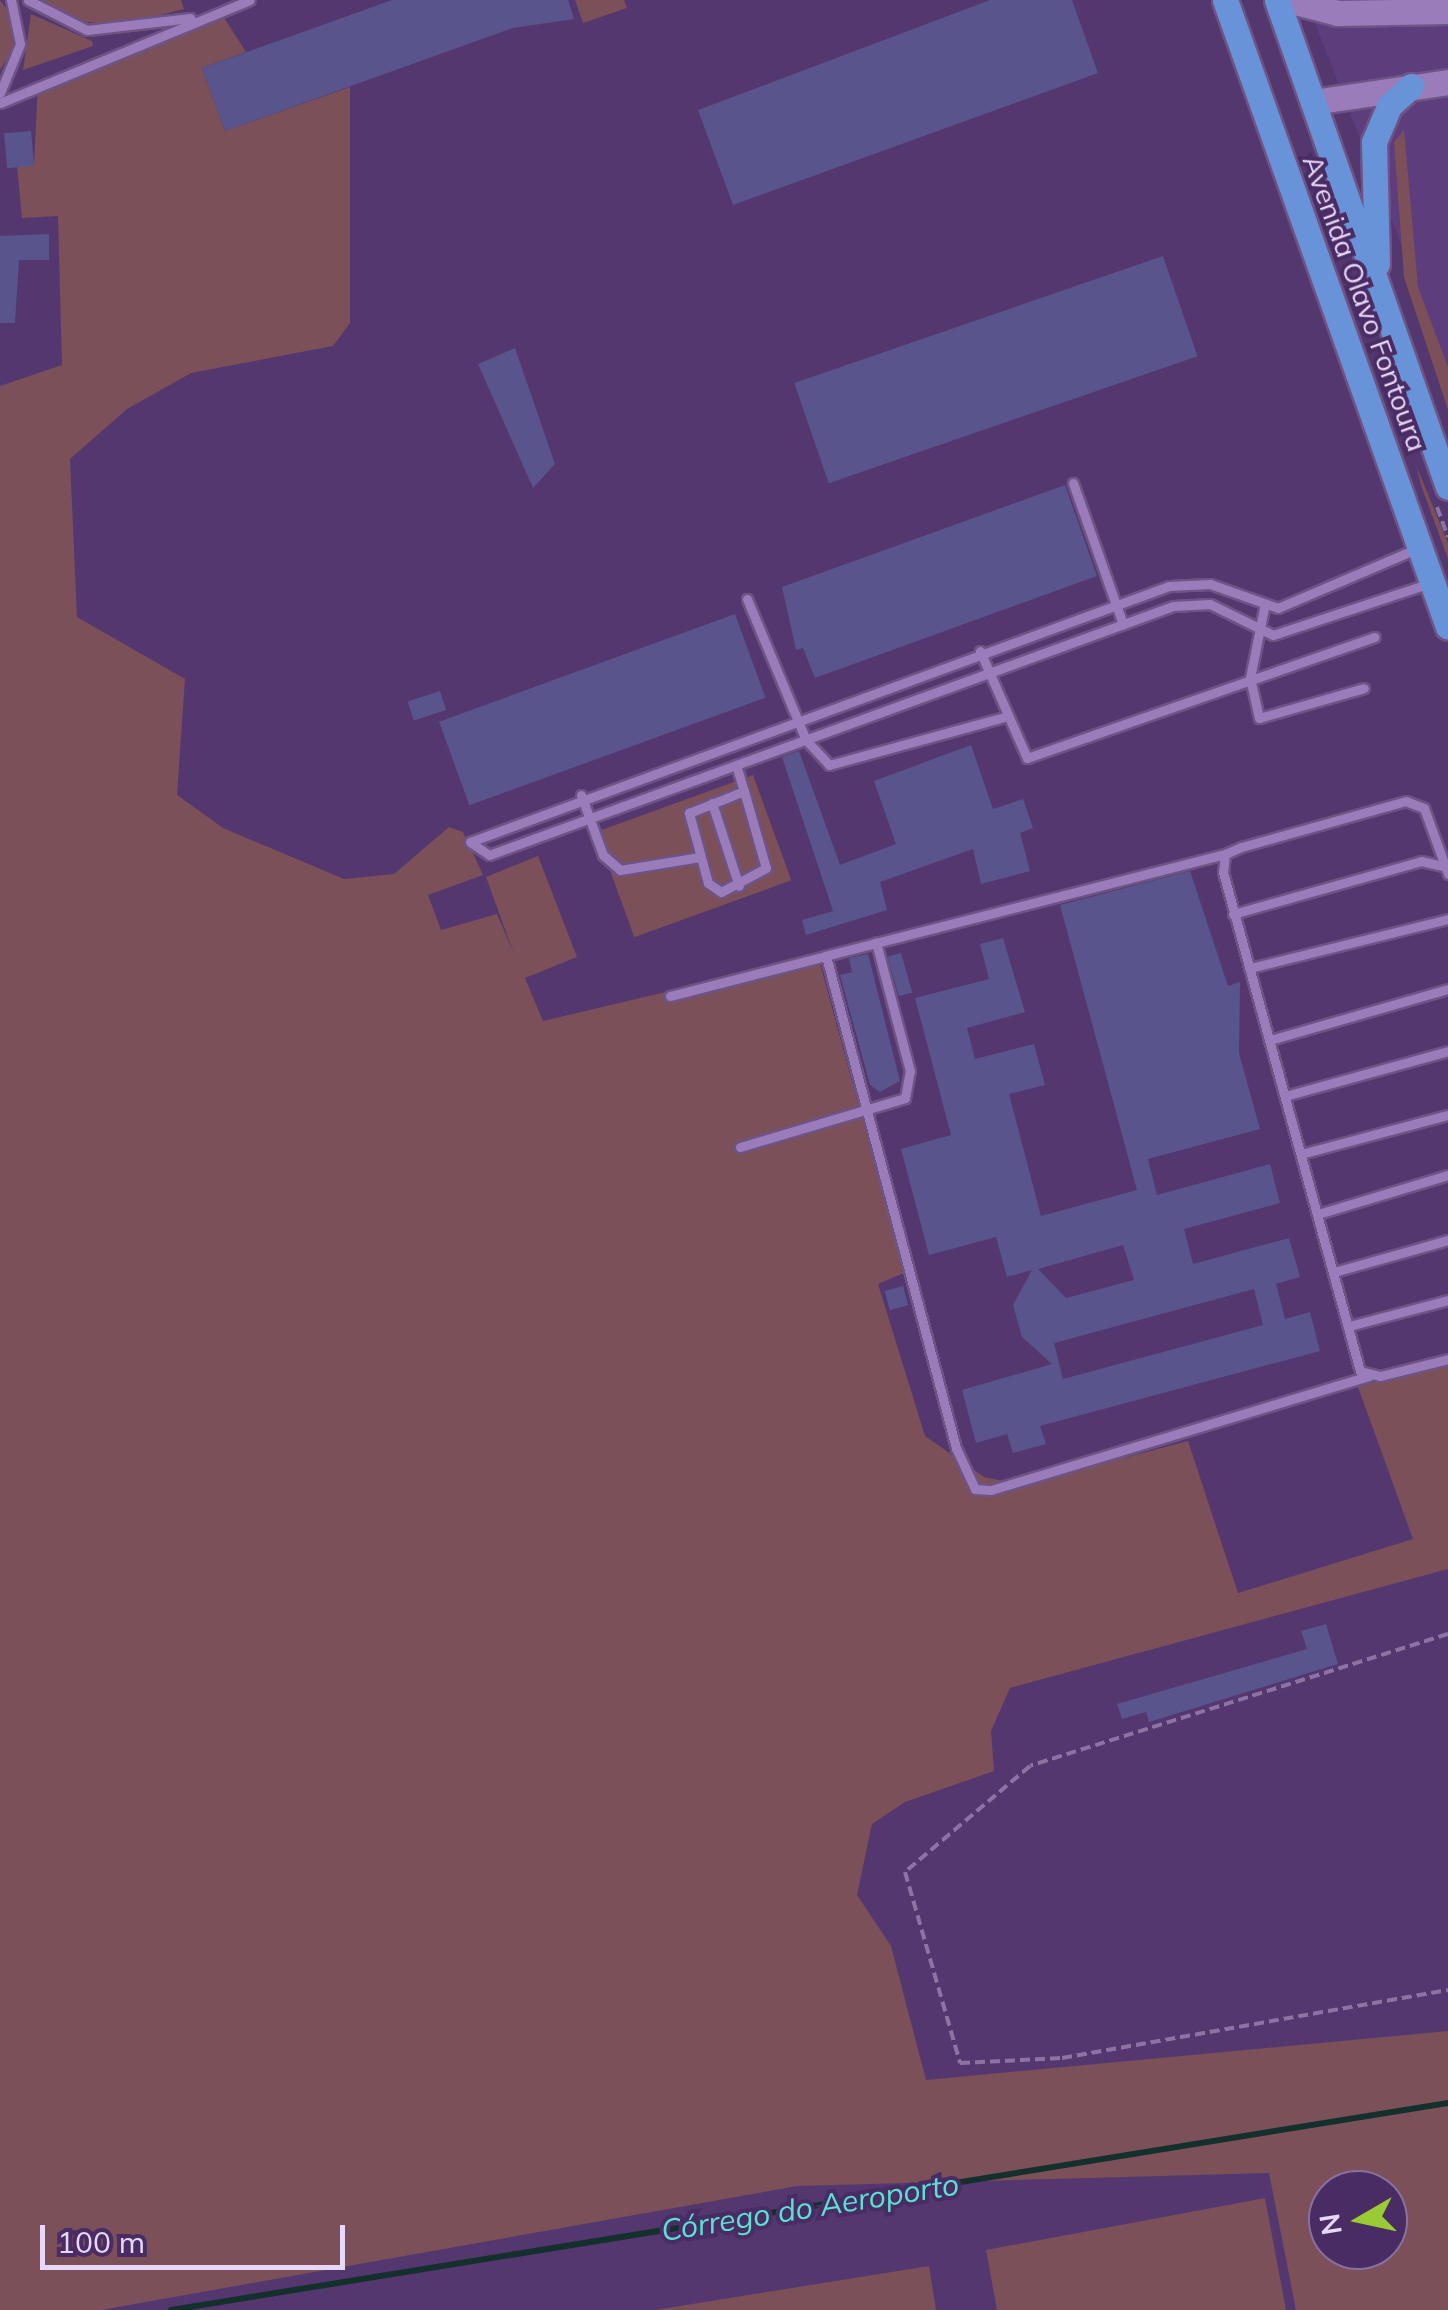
<!DOCTYPE html>
<meta charset="utf-8">
<style>
body{margin:0}
#map{position:relative;width:1448px;height:2310px;overflow:hidden;background:#54376f;font-family:Mulish,sans-serif}
div>[style]{position:absolute}
.built>*{inset:0;background:#5e3d7c}
.green>*{inset:0;background:#7b5059;transform-origin:0 0}
.stream>*{height:6px;margin:-3px;padding:0 3px;transform-origin:3px;border-radius:3px;background:#13302d}
.building>*{inset:0;background:#59548c;transform-origin:0 0}
.path>*{height:4px;margin-top:-2px;transform-origin:0;background:repeating-linear-gradient(90deg,#8c73a3 0 10px,transparent 0 15px)}
.roads{filter:drop-shadow(2px 0 #6d5484) drop-shadow(-2px 0 #6d5484) drop-shadow(0 2px #6d5484) drop-shadow(0 -2px #6d5484)}
.lane>*{height:9px;margin:-4.5px;padding:0 4.5px;transform-origin:4.5px;border-radius:4.5px;background:#9b7cba}
.secondary>*{height:25px;margin:-12.5px;padding:0 12.5px;transform-origin:12.5px;border-radius:12.5px;background:#9b7cba}
.primary>*{height:25px;margin:-12.5px;padding:0 12.5px;transform-origin:12.5px;border-radius:12.5px;background:#6993d9}
span{translate:-50% -50%;white-space:nowrap;text-align:center;line-height:1.15;-webkit-text-stroke:8px #492c63;paint-order:stroke}
.street-label{font-size:28px;color:#e7d7f9}
.water-label{font-size:30px;color:#5ae1d4;font-style:italic}
.north{position:absolute;left:1308px;top:2170px;width:100px;height:100px;box-sizing:border-box;background:#492c63;border:2px solid #88709f;border-radius:50%;rotate:261deg;font-size:28px;font-weight:700;line-height:40px;text-align:center;color:#e7d7f9}
.north::after{content:'';display:block;margin:auto;width:35px;height:45px;background:#9acb35;clip-path:polygon(50% 0,100% 100%,50% 72%,0 100%)}
.scale{position:absolute;left:40px;top:2225px;width:305px;height:45px;box-sizing:border-box;border:5px solid #e7d7f9;border-top:0;padding-left:12px;font-size:30px;line-height:35px;white-space:nowrap;color:#e7d7f9;-webkit-text-stroke:8px #492c63;paint-order:stroke}
</style>
<div id="map">
<div class="built">
<i style="clip-path:polygon(1306px 0,1448px 0,1448px 367px,1418px 287px)"></i>
</div>
<div class="green">
<i style="clip-path:polygon(0 0,16px 23px,15px 47px,0 70px)"></i>
<i style="clip-path:polygon(37px 0,181px 0,184px 9px,118px 26px,74px 20px)"></i>
<i style="clip-path:polygon(575px 0,624px 0,627px 8px,583px 23px)"></i>
<i style="clip-path:polygon(31px 14px,92px 41px,93px 46px,23px 70px)"></i>
<i style="clip-path:polygon(evenodd,223px 16px,246px 52px,202px 68px,225px 131px,350px 87px,350px 323px,333px 346px,191px 373px,127px 409px,70px 459px,77px 617px,185px 679px,177px 795px,223px 828px,344px 879px,394px 874px,449px 827px,463px 832px,483px 875px,428px 895px,441px 930px,497px 914px,514px 954px,486px 877px,538px 856px,577px 957px,525px 978px,543px 1021px,818px 956px,904px 1273px,878px 1284px,925px 1436px,984px 1477px,1021px 1485px,1188px 1441px,1238px 1593px,1413px 1539px,1358px 1387px,1448px 1361px,1448px 1569px,1010px 1688px,991px 1731px,994px 1771px,905px 1802px,872px 1824px,857px 1895px,891px 1946px,926px 2080px,1448px 2031px,1448px 2310px,1296px 2310px,1269px 2173px,797px 2186px,101px 2310px,0 2310px,0 386px,62px 365px,58px 216px,22px 218px,17px 166px,34px 165px,38px 83px,223px 16px,1328px 2190px,1388px 2190px,1388px 2250px,1328px 2250px,1328px 2190px)"></i>
<i style="clip-path:polygon(1404px 130px,1418px 287px,1448px 367px,1448px 410px,1404px 277px,1394px 142px)"></i>
<i style="clip-path:polygon(1416px 465px,1448px 543px,1448px 559px,1421px 485px)"></i>
<i style="left:753px;top:775px;width:112px;height:167px;rotate:70deg"></i>
<i style="clip-path:polygon(1265px 2198px,1286px 2310px,997px 2310px,986px 2250px)"></i>
<i style="clip-path:polygon(929px 2266px,936px 2310px,655px 2310px)"></i>
</div>
<div class="stream">
<i style="left:171px;top:2310px;width:1294px;rotate:-9.21deg"></i>
</div>
<div class="building">
<i style="clip-path:polygon(392px 0,568px 0,574px 19px,513px 28px,225px 131px,202px 68px)"></i>
<i style="clip-path:polygon(990px 0,1072px 0,1098px 73px,733px 205px,698px 110px)"></i>
<i style="left:31px;top:131px;width:35px;height:27px;rotate:85deg"></i>
<i style="clip-path:polygon(49px 234px,49px 260px,19px 260px,15px 323px,0 323px,0 236px)"></i>
<i style="left:1163px;top:256px;width:106px;height:390px;rotate:71deg"></i>
<i style="clip-path:polygon(515px 348px,555px 464px,533px 488px,478px 364px)"></i>
<i style="clip-path:polygon(1065px 485px,1097px 576px,815px 678px,803px 648px,796px 650px,782px 587px)"></i>
<i style="left:735px;top:614px;width:89px;height:315px;rotate:70deg"></i>
<i style="left:440px;top:691px;width:20px;height:34px;rotate:72deg"></i>
<i style="clip-path:polygon(971px 745px,993px 809px,1023px 799px,1033px 828px,1020px 833px,1030px 871px,981px 884px,973px 849px,880px 882px,887px 910px,806px 935px,802px 920px,833px 911px,782px 757px,799px 751px,840px 865px,896px 844px,874px 781px)"></i>
<i style="clip-path:polygon(evenodd,1190px 871px,1228px 986px,1240px 982px,1239px 1053px,1260px 1129px,1148px 1159px,1157px 1195px,1270px 1164px,1280px 1203px,1184px 1229px,1193px 1264px,1289px 1238px,1300px 1277px,1276px 1284px,1285px 1319px,1310px 1312px,1320px 1351px,1040px 1426px,1046px 1444px,1013px 1453px,1007px 1434px,976px 1443px,962px 1390px,1052px 1364px,1022px 1337px,1013px 1305px,1032px 1270px,1007px 1277px,996px 1237px,929px 1255px,901px 1149px,951px 1135px,915px 998px,989px 979px,980px 944px,1003px 938px,1025px 1012px,967px 1028px,975px 1059px,1034px 1044px,1045px 1085px,1009px 1094px,1041px 1216px,1137px 1190px,1060px 905px,1190px 871px,1123px 1245px,1134px 1280px,1066px 1298px,1038px 1269px,1123px 1245px,1190px 871px,1254px 1289px,1263px 1325px,1063px 1379px,1054px 1343px,1254px 1289px)"></i>
<i style="left:901px;top:953px;width:41px;height:14px;rotate:74deg"></i>
<i style="clip-path:polygon(868px 954px,900px 1081px,880px 1092px,870px 1085px,840px 975px,852px 972px,849px 958px)"></i>
<i style="left:903px;top:1286px;width:20px;height:19px;rotate:75deg"></i>
<i style="clip-path:polygon(1326px 1624px,1338px 1664px,1149px 1722px,1146px 1712px,1122px 1719px,1117px 1704px,1307px 1649px,1301px 1631px)"></i>
</div>
<div class="path">
<i style="left:1437px;top:507px;width:32px;rotate:70deg"></i>
<i style="left:1448px;top:1634px;width:438px;rotate:162.5deg"></i>
<i style="left:1030px;top:1766px;width:164px;rotate:139.7deg"></i>
<i style="left:905px;top:1872px;width:199px;rotate:73.9deg"></i>
<i style="left:960px;top:2063px;width:102px;rotate:-2.8deg"></i>
<i style="left:1062px;top:2058px;width:392px;rotate:-10deg"></i>
</div>
<div class="roads">
<div class="lane">
<i style="left:28px;top:0;width:66px;rotate:27deg"></i>
<i style="left:87px;top:30px;width:104px;rotate:-6.6deg"></i>
<i style="left:0;top:93px;width:53px;rotate:-67.8deg"></i>
<i style="left:20px;top:44px;width:45px;rotate:-101.6deg"></i>
<i style="left:0;top:103px;width:270px;rotate:-22.4deg"></i>
<i style="left:1073px;top:483px;width:150px;rotate:70.5deg"></i>
<i style="left:1416px;top:549px;width:150px;rotate:156.9deg"></i>
<i style="left:1278px;top:608px;width:72px;rotate:-160.6deg"></i>
<i style="left:1210px;top:584px;width:41px;rotate:177.2deg"></i>
<i style="left:1169px;top:586px;width:744px;rotate:159.89deg"></i>
<i style="left:470px;top:842px;width:23px;rotate:34deg"></i>
<i style="left:489px;top:855px;width:728px;rotate:-20deg"></i>
<i style="left:1173px;top:606px;width:37px;rotate:-3deg"></i>
<i style="left:1210px;top:604px;width:70px;rotate:26.2deg"></i>
<i style="left:1273px;top:635px;width:165px;rotate:-18.3deg"></i>
<i style="left:747px;top:599px;width:153px;rotate:67.3deg"></i>
<i style="left:806px;top:740px;width:34px;rotate:47deg"></i>
<i style="left:829px;top:765px;width:181px;rotate:-15.3deg"></i>
<i style="left:1264px;top:608px;width:71px;rotate:101.3deg"></i>
<i style="left:1250px;top:678px;width:41px;rotate:77.3deg"></i>
<i style="left:1259px;top:718px;width:109px;rotate:-15.9deg"></i>
<i style="left:980px;top:651px;width:117px;rotate:66.3deg"></i>
<i style="left:1027px;top:758px;width:368px;rotate:-19.2deg"></i>
<i style="left:736px;top:765px;width:27px;rotate:73deg"></i>
<i style="left:744px;top:791px;width:80px;rotate:74.1deg"></i>
<i style="left:766px;top:868px;width:51px;rotate:151.9deg"></i>
<i style="left:721px;top:892px;width:16px;rotate:-145deg"></i>
<i style="left:708px;top:883px;width:73px;rotate:-105.2deg"></i>
<i style="left:689px;top:813px;width:59px;rotate:-21.8deg"></i>
<i style="left:581px;top:795px;width:64px;rotate:69.9deg"></i>
<i style="left:603px;top:855px;width:23px;rotate:41deg"></i>
<i style="left:620px;top:870px;width:81px;rotate:-9.2deg"></i>
<i style="left:712px;top:803px;width:87px;rotate:72deg"></i>
<i style="left:1225px;top:854px;width:412px;rotate:165.7deg"></i>
<i style="left:826px;top:956px;width:509px;rotate:75.2deg"></i>
<i style="left:956px;top:1448px;width:45px;rotate:65.1deg"></i>
<i style="left:975px;top:1489px;width:16px;rotate:4deg"></i>
<i style="left:991px;top:1490px;width:395px;rotate:-16.8deg"></i>
<i style="left:1448px;top:874px;width:70px;rotate:-110deg"></i>
<i style="left:1424px;top:808px;width:19px;rotate:-159deg"></i>
<i style="left:1406px;top:801px;width:171px;rotate:164.4deg"></i>
<i style="left:1241px;top:847px;width:17px;rotate:156deg"></i>
<i style="left:1225px;top:854px;width:18px;rotate:96deg"></i>
<i style="left:1223px;top:872px;width:517px;rotate:74.65deg"></i>
<i style="left:1360px;top:1371px;width:21px;rotate:14deg"></i>
<i style="left:1380px;top:1376px;width:70px;rotate:-14deg"></i>
<i style="left:1233px;top:914px;width:195px;rotate:-15.7deg"></i>
<i style="left:1421px;top:861px;width:26px;rotate:13deg"></i>
<i style="left:1250px;top:968px;width:204px;rotate:-13.9deg"></i>
<i style="left:670px;top:996px;width:161px;rotate:-14.4deg"></i>
<i style="left:1270px;top:1040px;width:185px;rotate:-16deg"></i>
<i style="left:1285px;top:1096px;width:169px;rotate:-15.4deg"></i>
<i style="left:740px;top:1147px;width:172px;rotate:-16.5deg"></i>
<i style="left:905px;top:1098px;width:27px;rotate:-80deg"></i>
<i style="left:910px;top:1071px;width:133px;rotate:-104.8deg"></i>
<i style="left:1301px;top:1154px;width:152px;rotate:-14.9deg"></i>
<i style="left:1318px;top:1214px;width:136px;rotate:-16.7deg"></i>
<i style="left:1334px;top:1272px;width:118px;rotate:-15.7deg"></i>
<i style="left:1349px;top:1326px;width:102px;rotate:-14.7deg"></i>
</div>
<div class="secondary">
<i style="left:1287px;top:0;width:53px;rotate:14.3deg"></i>
<i style="left:1338px;top:13px;width:110px;rotate:-1deg"></i>
<i style="left:1313px;top:102px;width:136px;rotate:-8.4deg"></i>
</div>
<div class="primary">
<i style="left:1225px;top:0;width:665px;rotate:70.42deg"></i>
<i style="left:1277px;top:0;width:516px;rotate:70.65deg"></i>
<i style="left:1377px;top:264px;width:122px;rotate:-91.4deg"></i>
<i style="left:1374px;top:142px;width:39px;rotate:-67deg"></i>
<i style="left:1389px;top:106px;width:30px;rotate:-42deg"></i>
</div>
</div>
<div class="street-label">
<span style="left:1365px;top:303px;rotate:70deg">Avenida Olavo Fontoura</span>
</div>
<div class="water-label">
<span style="left:810px;top:2207px;rotate:-9deg">Córrego do Aeroporto</span>
</div>
<div class="north">N</div>
<div class="scale">100 m</div>
</div>
